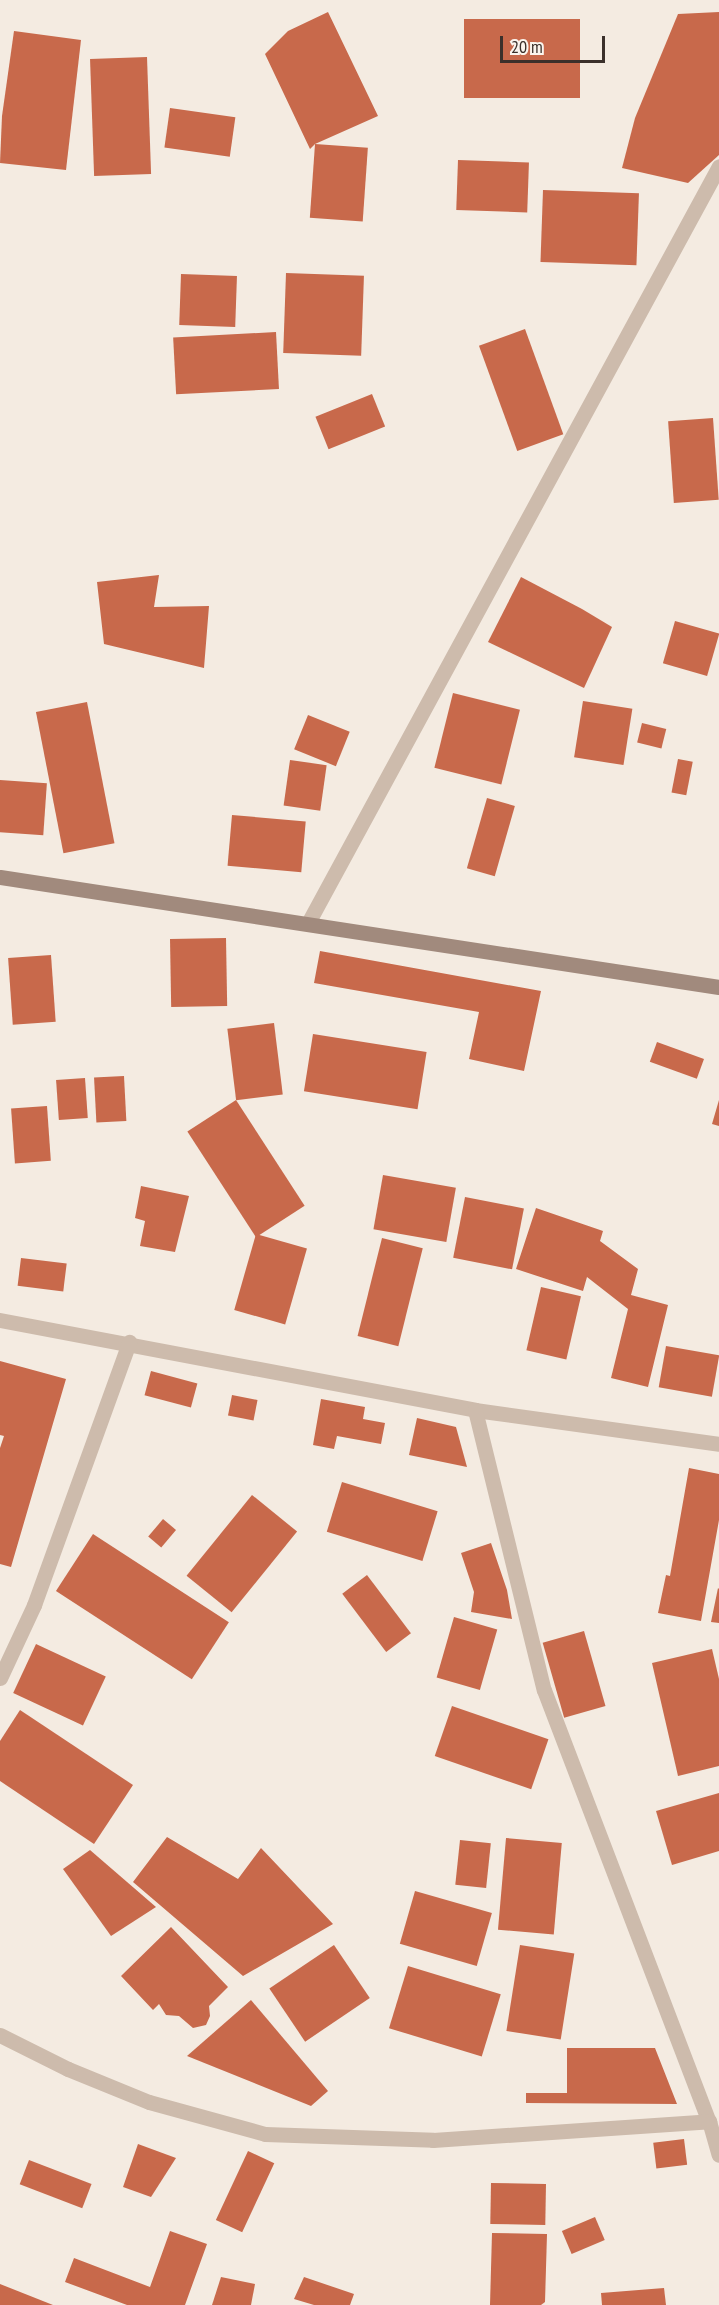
<!DOCTYPE html>
<style>
body{margin:0}
#map{position:relative;width:719px;height:2305px;overflow:hidden;background:#f4ebe1;font-family:"PT Sans Narrow",sans-serif}
div>[style]{position:absolute}
.building>*{inset:0;background:#c8694b;transform-origin:0 0}
.street>*{height:15px;margin:-7.5px;padding:0 7.5px;transform-origin:7.5px;border-radius:7.5px;background:#cdbbac}
.secondary>*{height:15px;margin:-7.5px;padding:0 7.5px;transform-origin:7.5px;border-radius:7.5px;background:#a18a7d}
span{translate:-50% -50%;white-space:nowrap;text-align:center;line-height:1.15;-webkit-text-stroke:4.5px #fbf5ee;paint-order:stroke}
.scale{position:absolute;left:500px;top:36px;width:105px;height:27px;box-sizing:border-box;border:3px solid #3b302b;border-top:0;padding-left:8px;font-size:18px;line-height:21px;white-space:nowrap;color:#3b302b;-webkit-text-stroke:4px #fbf5ee;paint-order:stroke}
</style>
<div id="map">
<div class="building">
<i style="clip-path:polygon(328px 12px,378px 116px,315px 144px,310px 149px,265px 54px,288px 31px)"></i>
<i style="clip-path:polygon(719px 12px,719px 155px,688px 183px,622px 168px,635px 118px,678px 14px)"></i>
<i style="left:464px;top:19px;width:116px;height:79px"></i>
<i style="clip-path:polygon(14px 31px,81px 40px,66px 170px,0 163px,2px 116px)"></i>
<i style="left:147px;top:57px;width:117px;height:57px;rotate:88deg"></i>
<i style="left:170px;top:108px;width:66px;height:40px;rotate:8deg"></i>
<i style="left:315px;top:144px;width:53px;height:74px;rotate:4deg"></i>
<i style="left:458px;top:160px;width:71px;height:50px;rotate:2deg"></i>
<i style="left:543px;top:190px;width:96px;height:72px;rotate:2deg"></i>
<i style="left:286px;top:273px;width:78px;height:80px;rotate:2deg"></i>
<i style="left:181px;top:274px;width:56px;height:51px;rotate:2deg"></i>
<i style="left:525px;top:329px;width:112px;height:49px;rotate:70deg"></i>
<i style="left:276px;top:332px;width:57px;height:103px;rotate:87deg"></i>
<i style="left:372px;top:394px;width:35px;height:61px;rotate:68deg"></i>
<i style="left:713px;top:418px;width:82px;height:45px;rotate:86deg"></i>
<i style="clip-path:polygon(159px 575px,154px 607px,209px 606px,204px 668px,104px 644px,97px 582px)"></i>
<i style="clip-path:polygon(521px 577px,582px 609px,612px 627px,584px 688px,488px 642px)"></i>
<i style="left:675px;top:621px;width:46px;height:44px;rotate:16deg"></i>
<i style="left:453px;top:693px;width:69px;height:77px;rotate:14deg"></i>
<i style="left:583px;top:701px;width:50px;height:57px;rotate:9deg"></i>
<i style="left:87px;top:702px;width:144px;height:52px;rotate:79deg"></i>
<i style="left:308px;top:715px;width:45px;height:37px;rotate:22deg"></i>
<i style="left:642px;top:723px;width:25px;height:20px;rotate:14deg"></i>
<i style="left:678px;top:759px;width:15px;height:34px;rotate:11deg"></i>
<i style="left:290px;top:760px;width:37px;height:46px;rotate:8deg"></i>
<i style="left:0;top:780px;width:47px;height:52px;rotate:4deg"></i>
<i style="left:487px;top:798px;width:29px;height:73px;rotate:16deg"></i>
<i style="left:232px;top:815px;width:74px;height:51px;rotate:5deg"></i>
<i style="left:226px;top:938px;width:68px;height:56px;rotate:89deg"></i>
<i style="clip-path:polygon(320px 951px,541px 991px,524px 1071px,469px 1059px,479px 1012px,314px 983px)"></i>
<i style="left:51px;top:955px;width:67px;height:43px;rotate:86deg"></i>
<i style="left:274px;top:1023px;width:72px;height:47px;rotate:83deg"></i>
<i style="left:313px;top:1034px;width:115px;height:58px;rotate:9deg"></i>
<i style="left:657px;top:1042px;width:50px;height:21px;rotate:20deg"></i>
<i style="left:124px;top:1076px;width:45px;height:30px;rotate:87deg"></i>
<i style="left:85px;top:1078px;width:40px;height:29px;rotate:86deg"></i>
<i style="left:236px;top:1100px;width:126px;height:58px;rotate:57deg"></i>
<i style="clip-path:polygon(719px 1100px,719px 1126px,712px 1124px)"></i>
<i style="left:47px;top:1106px;width:55px;height:36px;rotate:86deg"></i>
<i style="left:383px;top:1175px;width:74px;height:55px;rotate:10deg"></i>
<i style="clip-path:polygon(141px 1186px,189px 1196px,175px 1252px,140px 1246px,145px 1221px,135px 1218px)"></i>
<i style="left:465px;top:1197px;width:60px;height:62px;rotate:11deg"></i>
<i style="clip-path:polygon(536px 1208px,603px 1231px,600px 1241px,638px 1269px,631px 1295px,668px 1305px,648px 1387px,611px 1378px,628px 1309px,587px 1277px,583px 1291px,516px 1269px)"></i>
<i style="left:256px;top:1234px;width:53px;height:79px;rotate:16deg"></i>
<i style="left:382px;top:1238px;width:42px;height:101px;rotate:14deg"></i>
<i style="left:21px;top:1258px;width:46px;height:28px;rotate:7deg"></i>
<i style="left:541px;top:1287px;width:41px;height:65px;rotate:13deg"></i>
<i style="left:666px;top:1346px;width:54px;height:42px;rotate:10deg"></i>
<i style="clip-path:polygon(0 1361px,66px 1379px,11px 1567px,0 1564px,0 1448px,4px 1436px,0 1435px)"></i>
<i style="left:151px;top:1371px;width:48px;height:25px;rotate:15deg"></i>
<i style="left:232px;top:1395px;width:26px;height:21px;rotate:11deg"></i>
<i style="clip-path:polygon(321px 1399px,365px 1407px,363px 1419px,385px 1423px,381px 1444px,337px 1436px,334px 1449px,313px 1445px)"></i>
<i style="clip-path:polygon(417px 1418px,456px 1427px,467px 1467px,409px 1455px)"></i>
<i style="clip-path:polygon(689px 1468px,719px 1474px,719px 1520px,701px 1621px,658px 1613px,666px 1575px,670px 1576px)"></i>
<i style="left:342px;top:1482px;width:100px;height:52px;rotate:17deg"></i>
<i style="left:252px;top:1495px;width:58px;height:104px;rotate:39deg"></i>
<i style="left:163px;top:1519px;width:17px;height:23px;rotate:40deg"></i>
<i style="left:93px;top:1534px;width:162px;height:68px;rotate:33deg"></i>
<i style="clip-path:polygon(491px 1543px,507px 1590px,512px 1619px,471px 1612px,474px 1592px,461px 1553px)"></i>
<i style="left:367px;top:1575px;width:73px;height:31px;rotate:53deg"></i>
<i style="clip-path:polygon(718px 1588px,719px 1589px,719px 1623px,711px 1622px)"></i>
<i style="left:454px;top:1617px;width:45px;height:63px;rotate:16deg"></i>
<i style="left:584px;top:1631px;width:78px;height:43px;rotate:74deg"></i>
<i style="left:36px;top:1644px;width:77px;height:54px;rotate:25deg"></i>
<i style="clip-path:polygon(712px 1649px,719px 1679px,719px 1766px,678px 1776px,652px 1663px)"></i>
<i style="left:452px;top:1706px;width:102px;height:53px;rotate:19deg"></i>
<i style="clip-path:polygon(20px 1710px,133px 1785px,94px 1844px,0 1781px,0 1741px)"></i>
<i style="clip-path:polygon(719px 1793px,719px 1851px,672px 1865px,656px 1811px)"></i>
<i style="clip-path:polygon(167px 1837px,238px 1879px,261px 1848px,333px 1924px,243px 1976px,133px 1882px)"></i>
<i style="left:506px;top:1838px;width:56px;height:92px;rotate:5deg"></i>
<i style="left:460px;top:1840px;width:31px;height:45px;rotate:6deg"></i>
<i style="clip-path:polygon(90px 1850px,156px 1907px,111px 1936px,63px 1869px)"></i>
<i style="left:415px;top:1891px;width:80px;height:55px;rotate:16deg"></i>
<i style="clip-path:polygon(171px 1927px,228px 1987px,209px 2006px,210px 2016px,206px 2025px,193px 2028px,179px 2016px,166px 2015px,159px 2004px,153px 2010px,121px 1976px)"></i>
<i style="left:334px;top:1945px;width:64px;height:78px;rotate:56deg"></i>
<i style="left:520px;top:1945px;width:55px;height:87px;rotate:9deg"></i>
<i style="left:408px;top:1966px;width:97px;height:65px;rotate:17deg"></i>
<i style="clip-path:polygon(251px 2000px,328px 2091px,311px 2106px,187px 2056px)"></i>
<i style="clip-path:polygon(567px 2048px,655px 2048px,677px 2104px,526px 2103px,526px 2093px,567px 2093px)"></i>
<i style="left:684px;top:2139px;width:26px;height:31px;rotate:83deg"></i>
<i style="clip-path:polygon(138px 2144px,176px 2158px,151px 2197px,123px 2187px)"></i>
<i style="left:248px;top:2151px;width:29px;height:76px;rotate:25deg"></i>
<i style="left:29px;top:2160px;width:67px;height:26px;rotate:21deg"></i>
<i style="left:491px;top:2183px;width:55px;height:41px;rotate:1deg"></i>
<i style="left:595px;top:2217px;width:25px;height:36px;rotate:67deg"></i>
<i style="clip-path:polygon(170px 2231px,207px 2244px,185px 2305px,127px 2305px,65px 2282px,74px 2258px,150px 2287px)"></i>
<i style="clip-path:polygon(492px 2233px,547px 2234px,545px 2302px,541px 2305px,490px 2305px)"></i>
<i style="clip-path:polygon(221px 2277px,255px 2284px,251px 2305px,212px 2305px)"></i>
<i style="clip-path:polygon(304px 2277px,354px 2294px,350px 2305px,314px 2305px,294px 2299px)"></i>
<i style="clip-path:polygon(0 2284px,53px 2305px,0 2305px)"></i>
<i style="clip-path:polygon(664px 2288px,666px 2305px,602px 2305px,601px 2293px)"></i>
</div>
<div class="street">
<i style="left:308px;top:923px;width:861px;rotate:-61.5deg"></i>
<i style="left:0;top:1320px;width:483px;rotate:10.7deg"></i>
<i style="left:475px;top:1410px;width:246px;rotate:7.9deg"></i>
<i style="left:475px;top:1410px;width:288px;rotate:76.2deg"></i>
<i style="left:544px;top:1690px;width:462px;rotate:69.1deg"></i>
<i style="left:709px;top:2121px;width:35px;rotate:74deg"></i>
<i style="left:0;top:1678px;width:81px;rotate:-65deg"></i>
<i style="left:34px;top:1605px;width:280px;rotate:-70.1deg"></i>
<i style="left:0;top:2035px;width:76px;rotate:26.6deg"></i>
<i style="left:68px;top:2069px;width:87px;rotate:22.2deg"></i>
<i style="left:149px;top:2102px;width:120px;rotate:15.4deg"></i>
<i style="left:265px;top:2134px;width:168px;rotate:2deg"></i>
<i style="left:433px;top:2140px;width:277px;rotate:-3.9deg"></i>
</div>
<div class="secondary">
<i style="left:0;top:877px;width:727px;rotate:8.7deg"></i>
</div>
<div class="scale">20 m</div>
</div>
